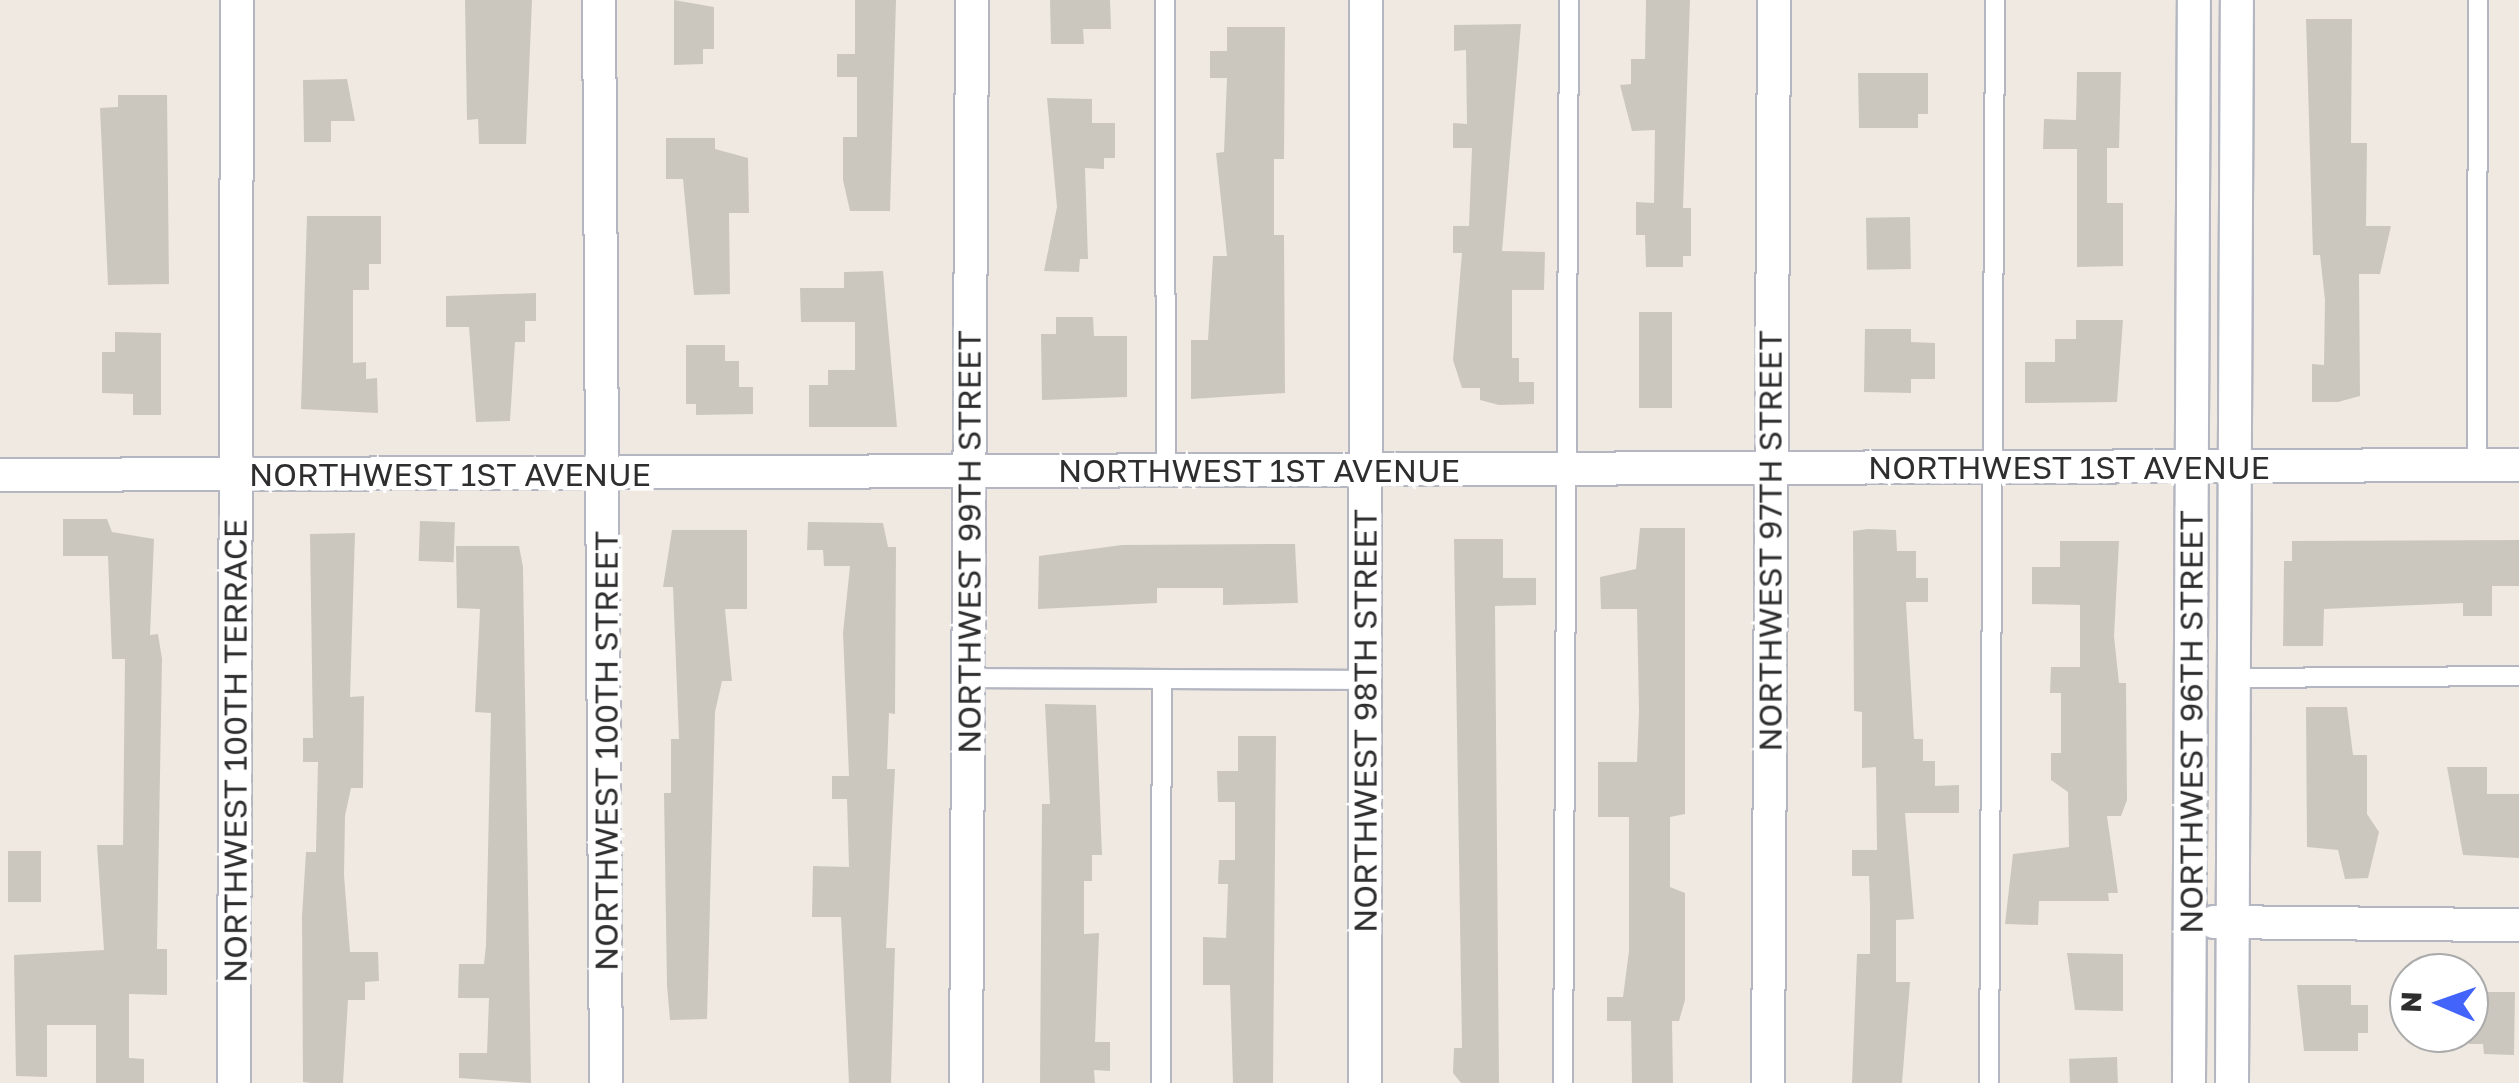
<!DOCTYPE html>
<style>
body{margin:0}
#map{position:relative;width:2519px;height:1083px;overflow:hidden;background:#efe9e1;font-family:"Golos Text",sans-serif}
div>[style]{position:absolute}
.building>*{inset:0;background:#cbc7bf;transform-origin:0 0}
.roads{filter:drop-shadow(2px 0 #b4b7c1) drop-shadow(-2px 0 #b4b7c1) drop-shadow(0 2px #b4b7c1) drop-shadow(0 -2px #b4b7c1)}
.service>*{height:18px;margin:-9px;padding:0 9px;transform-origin:9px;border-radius:9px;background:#fff}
.minor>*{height:32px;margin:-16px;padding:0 16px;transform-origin:16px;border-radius:16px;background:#fff}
span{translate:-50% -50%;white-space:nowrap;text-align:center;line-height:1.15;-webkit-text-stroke:9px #fff;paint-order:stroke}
.street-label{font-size:32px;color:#2e2e2e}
.north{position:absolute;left:2389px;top:953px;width:100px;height:100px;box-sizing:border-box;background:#fff;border:2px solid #ababab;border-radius:50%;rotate:272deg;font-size:28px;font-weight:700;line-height:40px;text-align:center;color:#2e2e2e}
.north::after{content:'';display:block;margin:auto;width:35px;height:45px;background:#4264fb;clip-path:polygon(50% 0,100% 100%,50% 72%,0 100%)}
</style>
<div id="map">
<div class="building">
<i style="clip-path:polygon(465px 0,532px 0,526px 144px,479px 144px,478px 119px,467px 120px)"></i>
<i style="clip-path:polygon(674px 0,714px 7px,714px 49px,703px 49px,703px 64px,674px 65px)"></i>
<i style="clip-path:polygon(855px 0,896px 0,890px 211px,850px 211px,843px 180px,843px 137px,857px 137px,857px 77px,837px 77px,837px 54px,855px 54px)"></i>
<i style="clip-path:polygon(1050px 0,1110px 0,1111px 29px,1083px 29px,1084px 44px,1051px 44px)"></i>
<i style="clip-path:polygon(1646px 0,1690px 0,1683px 208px,1691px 208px,1691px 256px,1683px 256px,1683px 267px,1646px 267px,1645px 235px,1636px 235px,1636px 202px,1654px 203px,1655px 130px,1632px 131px,1620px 85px,1631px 84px,1631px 59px,1645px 59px)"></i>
<i style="clip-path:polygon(2306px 19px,2352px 19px,2351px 143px,2367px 143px,2366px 226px,2391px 226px,2380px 274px,2359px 274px,2360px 396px,2338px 402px,2312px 402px,2312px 364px,2324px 365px,2325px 300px,2320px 255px,2313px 255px)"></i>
<i style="clip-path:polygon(1521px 24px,1502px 251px,1545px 252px,1544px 290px,1512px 290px,1512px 358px,1519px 358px,1519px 382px,1534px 382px,1534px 404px,1499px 405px,1480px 400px,1480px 388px,1462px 388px,1453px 360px,1462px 253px,1453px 253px,1453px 226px,1469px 226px,1472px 148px,1453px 148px,1453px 123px,1467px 124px,1466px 50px,1454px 51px,1454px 25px)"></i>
<i style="clip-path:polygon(1227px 27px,1285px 27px,1284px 159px,1274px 159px,1274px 235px,1284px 235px,1285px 393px,1191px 399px,1191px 340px,1208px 340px,1213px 256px,1227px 256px,1216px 153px,1224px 152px,1227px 78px,1210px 78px,1210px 51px,1227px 51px)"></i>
<i style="clip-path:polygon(2077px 72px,2121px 72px,2119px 148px,2107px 148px,2107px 203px,2123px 203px,2123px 266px,2077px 267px,2077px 149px,2043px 149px,2044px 119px,2076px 120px)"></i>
<i style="clip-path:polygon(1858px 73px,1928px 73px,1928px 114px,1918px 114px,1918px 128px,1859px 128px)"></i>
<i style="clip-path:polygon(347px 79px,355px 121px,331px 121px,331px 142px,304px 142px,303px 80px)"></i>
<i style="clip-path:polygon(118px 95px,167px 95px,169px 284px,108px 285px,100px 108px,118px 107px)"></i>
<i style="clip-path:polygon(1047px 98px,1092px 99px,1092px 123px,1115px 123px,1115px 158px,1104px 158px,1104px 169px,1085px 168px,1088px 259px,1080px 259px,1079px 272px,1044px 271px,1057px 207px)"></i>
<i style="clip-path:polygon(666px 138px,715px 138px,715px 149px,748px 158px,749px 213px,729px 213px,730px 294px,694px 295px,683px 179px,666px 179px)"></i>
<i style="clip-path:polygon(307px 216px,381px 216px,381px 264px,369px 264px,369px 290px,353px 290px,353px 363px,366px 362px,366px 379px,377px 378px,378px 413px,301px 409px)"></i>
<i style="left:1910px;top:217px;width:52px;height:44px;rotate:89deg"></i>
<i style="clip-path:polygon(883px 271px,897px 427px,809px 427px,809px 385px,828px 385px,828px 370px,855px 370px,855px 322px,801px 322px,800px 288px,844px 288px,844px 272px)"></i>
<i style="clip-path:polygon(536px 293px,536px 321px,525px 321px,525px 342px,515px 342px,510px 421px,476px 422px,469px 327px,446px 327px,446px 296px)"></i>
<i style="left:1639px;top:312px;width:33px;height:96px"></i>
<i style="clip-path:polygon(1056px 317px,1093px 317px,1094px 336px,1127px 336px,1127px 397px,1042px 400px,1041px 334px,1056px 334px)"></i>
<i style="clip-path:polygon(2076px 320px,2123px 320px,2117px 402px,2025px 403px,2025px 362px,2055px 362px,2055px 339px,2076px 339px)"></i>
<i style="clip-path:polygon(1865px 329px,1911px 329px,1911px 342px,1935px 343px,1935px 379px,1911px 379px,1911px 393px,1864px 392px)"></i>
<i style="clip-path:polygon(115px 332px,161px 333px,161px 415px,133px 415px,133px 394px,102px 393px,102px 352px,115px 352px)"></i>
<i style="clip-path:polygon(686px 345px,725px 345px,725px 361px,739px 361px,739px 387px,753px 387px,753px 414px,696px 415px,696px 404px,686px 404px)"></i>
<i style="clip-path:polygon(63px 519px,107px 519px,112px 532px,154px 539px,150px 635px,158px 634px,162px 659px,157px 949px,167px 949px,167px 995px,129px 994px,129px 1058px,144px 1059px,144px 1083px,96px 1083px,96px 1025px,47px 1025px,47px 1077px,16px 1076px,14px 955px,104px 950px,97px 845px,123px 845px,125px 659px,112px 659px,108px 556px,63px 556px)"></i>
<i style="left:420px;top:521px;width:35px;height:40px;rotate:2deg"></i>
<i style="clip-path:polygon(808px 522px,883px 523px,888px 547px,896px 547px,895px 714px,889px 713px,887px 769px,895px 769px,886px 948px,895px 948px,891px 1083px,849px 1083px,841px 917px,812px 917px,813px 866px,849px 867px,847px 799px,832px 799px,832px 776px,849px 776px,843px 633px,850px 566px,824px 566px,823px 550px,807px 550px)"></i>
<i style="clip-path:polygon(1640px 528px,1685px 528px,1685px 814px,1670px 817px,1670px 887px,1685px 893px,1685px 1000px,1679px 1021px,1672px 1021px,1673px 1083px,1632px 1083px,1631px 1021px,1607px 1021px,1607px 997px,1623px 997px,1629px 951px,1629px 817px,1598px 817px,1598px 762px,1637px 762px,1639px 711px,1637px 609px,1601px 609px,1600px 577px,1636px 569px)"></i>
<i style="clip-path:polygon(1868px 529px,1896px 530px,1897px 551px,1916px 551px,1916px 578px,1928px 578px,1928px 602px,1906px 602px,1914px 739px,1923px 739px,1923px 761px,1935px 761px,1935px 786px,1959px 785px,1959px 813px,1905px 813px,1914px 919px,1896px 920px,1896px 982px,1910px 982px,1902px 1083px,1852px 1083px,1857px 954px,1870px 954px,1870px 905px,1869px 876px,1852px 876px,1852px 850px,1877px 850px,1876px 767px,1862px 768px,1862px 712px,1854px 711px,1853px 531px)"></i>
<i style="clip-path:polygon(672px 530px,747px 530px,747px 609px,725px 609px,732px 681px,722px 681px,715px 712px,707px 1019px,670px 1020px,667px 986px,664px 793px,671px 793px,671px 739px,679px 739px,673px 587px,663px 587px)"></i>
<i style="clip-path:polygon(355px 533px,350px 697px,364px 696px,363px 788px,351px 788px,345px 816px,344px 875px,350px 952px,378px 952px,379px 981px,365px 982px,365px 1000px,348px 1000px,343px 1083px,311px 1083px,303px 1082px,302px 916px,306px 852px,316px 852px,318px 762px,303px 762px,303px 738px,313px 738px,310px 534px)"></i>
<i style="clip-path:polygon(1454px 539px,1503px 539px,1503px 578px,1536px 578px,1536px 605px,1495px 606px,1499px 1083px,1461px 1083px,1453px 1073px,1454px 1048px,1462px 1048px)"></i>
<i style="clip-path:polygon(2519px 540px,2519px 586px,2492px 586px,2492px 616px,2463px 616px,2463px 603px,2324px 609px,2323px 646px,2283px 646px,2284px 561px,2292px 561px,2292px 541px)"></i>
<i style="clip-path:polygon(2060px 541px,2119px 541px,2114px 636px,2119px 683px,2126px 683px,2127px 800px,2121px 816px,2107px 816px,2118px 893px,2108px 893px,2109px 901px,2039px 901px,2038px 925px,2005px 924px,2013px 854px,2069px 847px,2068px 792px,2051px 780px,2051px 753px,2061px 753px,2061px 693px,2050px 693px,2051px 667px,2080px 667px,2080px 605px,2032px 604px,2032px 567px,2060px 567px)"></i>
<i style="clip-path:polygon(1272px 544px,1295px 544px,1298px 603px,1223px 605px,1223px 588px,1157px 588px,1157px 603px,1038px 609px,1039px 556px,1122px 545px)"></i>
<i style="clip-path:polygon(456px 546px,519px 546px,523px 567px,531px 1083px,459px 1078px,459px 1053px,487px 1053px,489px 998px,458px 998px,459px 964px,484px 964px,486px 945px,491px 713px,475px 712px,480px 609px,457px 608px)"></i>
<i style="clip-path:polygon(1045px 704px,1096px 705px,1102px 855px,1092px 855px,1092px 881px,1084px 881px,1084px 934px,1099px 933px,1095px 1042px,1110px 1042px,1110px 1071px,1094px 1070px,1095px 1083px,1040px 1083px,1042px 804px,1050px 804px)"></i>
<i style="clip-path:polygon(2306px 707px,2347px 707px,2353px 755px,2367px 755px,2367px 814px,2379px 832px,2368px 878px,2345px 879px,2338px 850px,2307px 847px)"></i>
<i style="clip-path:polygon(1238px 736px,1276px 736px,1273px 1083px,1233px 1083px,1230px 985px,1203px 985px,1203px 937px,1226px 938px,1228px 884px,1218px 884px,1219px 860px,1235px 860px,1235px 802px,1218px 802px,1217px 771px,1238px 771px)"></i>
<i style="clip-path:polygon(2447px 767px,2487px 767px,2487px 794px,2519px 794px,2519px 858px,2463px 855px)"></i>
<i style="left:8px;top:851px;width:33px;height:51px"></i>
<i style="clip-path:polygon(2067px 953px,2123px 954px,2123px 1011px,2075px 1010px)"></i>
<i style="clip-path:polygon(2297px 985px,2351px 985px,2351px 1005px,2368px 1005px,2368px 1033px,2358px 1033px,2358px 1051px,2304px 1051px)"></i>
<i style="clip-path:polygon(2479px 992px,2515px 992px,2514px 1055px,2484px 1054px,2483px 1044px,2469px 1044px,2469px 1004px,2479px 1004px)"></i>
<i style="left:2117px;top:1057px;width:26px;height:48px;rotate:88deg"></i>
</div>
<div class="roads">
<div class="service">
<i style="left:1165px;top:0;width:471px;rotate:89.9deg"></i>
<i style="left:2477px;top:466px;width:466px;rotate:-89.9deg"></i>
<i style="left:969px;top:678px;width:396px;rotate:0.3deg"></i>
<i style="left:2234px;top:678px;width:285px;rotate:-0.4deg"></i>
<i style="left:1161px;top:1083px;width:404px;rotate:-89.9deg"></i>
<i style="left:1563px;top:1083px;width:1083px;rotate:-89.68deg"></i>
<i style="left:1989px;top:1083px;width:1083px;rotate:-89.68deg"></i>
</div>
<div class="minor">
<i style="left:599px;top:0;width:1083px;rotate:89.63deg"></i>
<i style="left:0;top:475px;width:2519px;rotate:-0.23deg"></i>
<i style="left:2214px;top:922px;width:305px;rotate:0.6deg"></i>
<i style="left:234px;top:1083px;width:1083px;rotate:-89.84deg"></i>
<i style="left:966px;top:1083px;width:1083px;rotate:-89.68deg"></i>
<i style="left:1365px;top:1083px;width:1083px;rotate:-89.95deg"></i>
<i style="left:1768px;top:1083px;width:1083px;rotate:-89.68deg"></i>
<i style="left:2189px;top:1083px;width:1083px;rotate:-89.74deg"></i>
<i style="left:2232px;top:1083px;width:1083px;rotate:-89.74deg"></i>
</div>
</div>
<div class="street-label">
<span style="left:2069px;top:467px">NORTHWEST 1ST AVENUE</span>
<span style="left:1259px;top:470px">NORTHWEST 1ST AVENUE</span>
<span style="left:450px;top:474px">NORTHWEST 1ST AVENUE</span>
<span style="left:1770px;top:541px;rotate:-90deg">NORTHWEST 97TH STREET</span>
<span style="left:969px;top:542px;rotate:-90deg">NORTHWEST 99TH STREET</span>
<span style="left:1365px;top:721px;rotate:-90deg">NORTHWEST 98TH STREET</span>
<span style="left:2191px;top:722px;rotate:-90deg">NORTHWEST 96TH STREET</span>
<span style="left:235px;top:751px;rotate:-90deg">NORTHWEST 100TH TERRACE</span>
<span style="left:606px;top:751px;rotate:-90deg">NORTHWEST 100TH STREET</span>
</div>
<div class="north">N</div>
</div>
